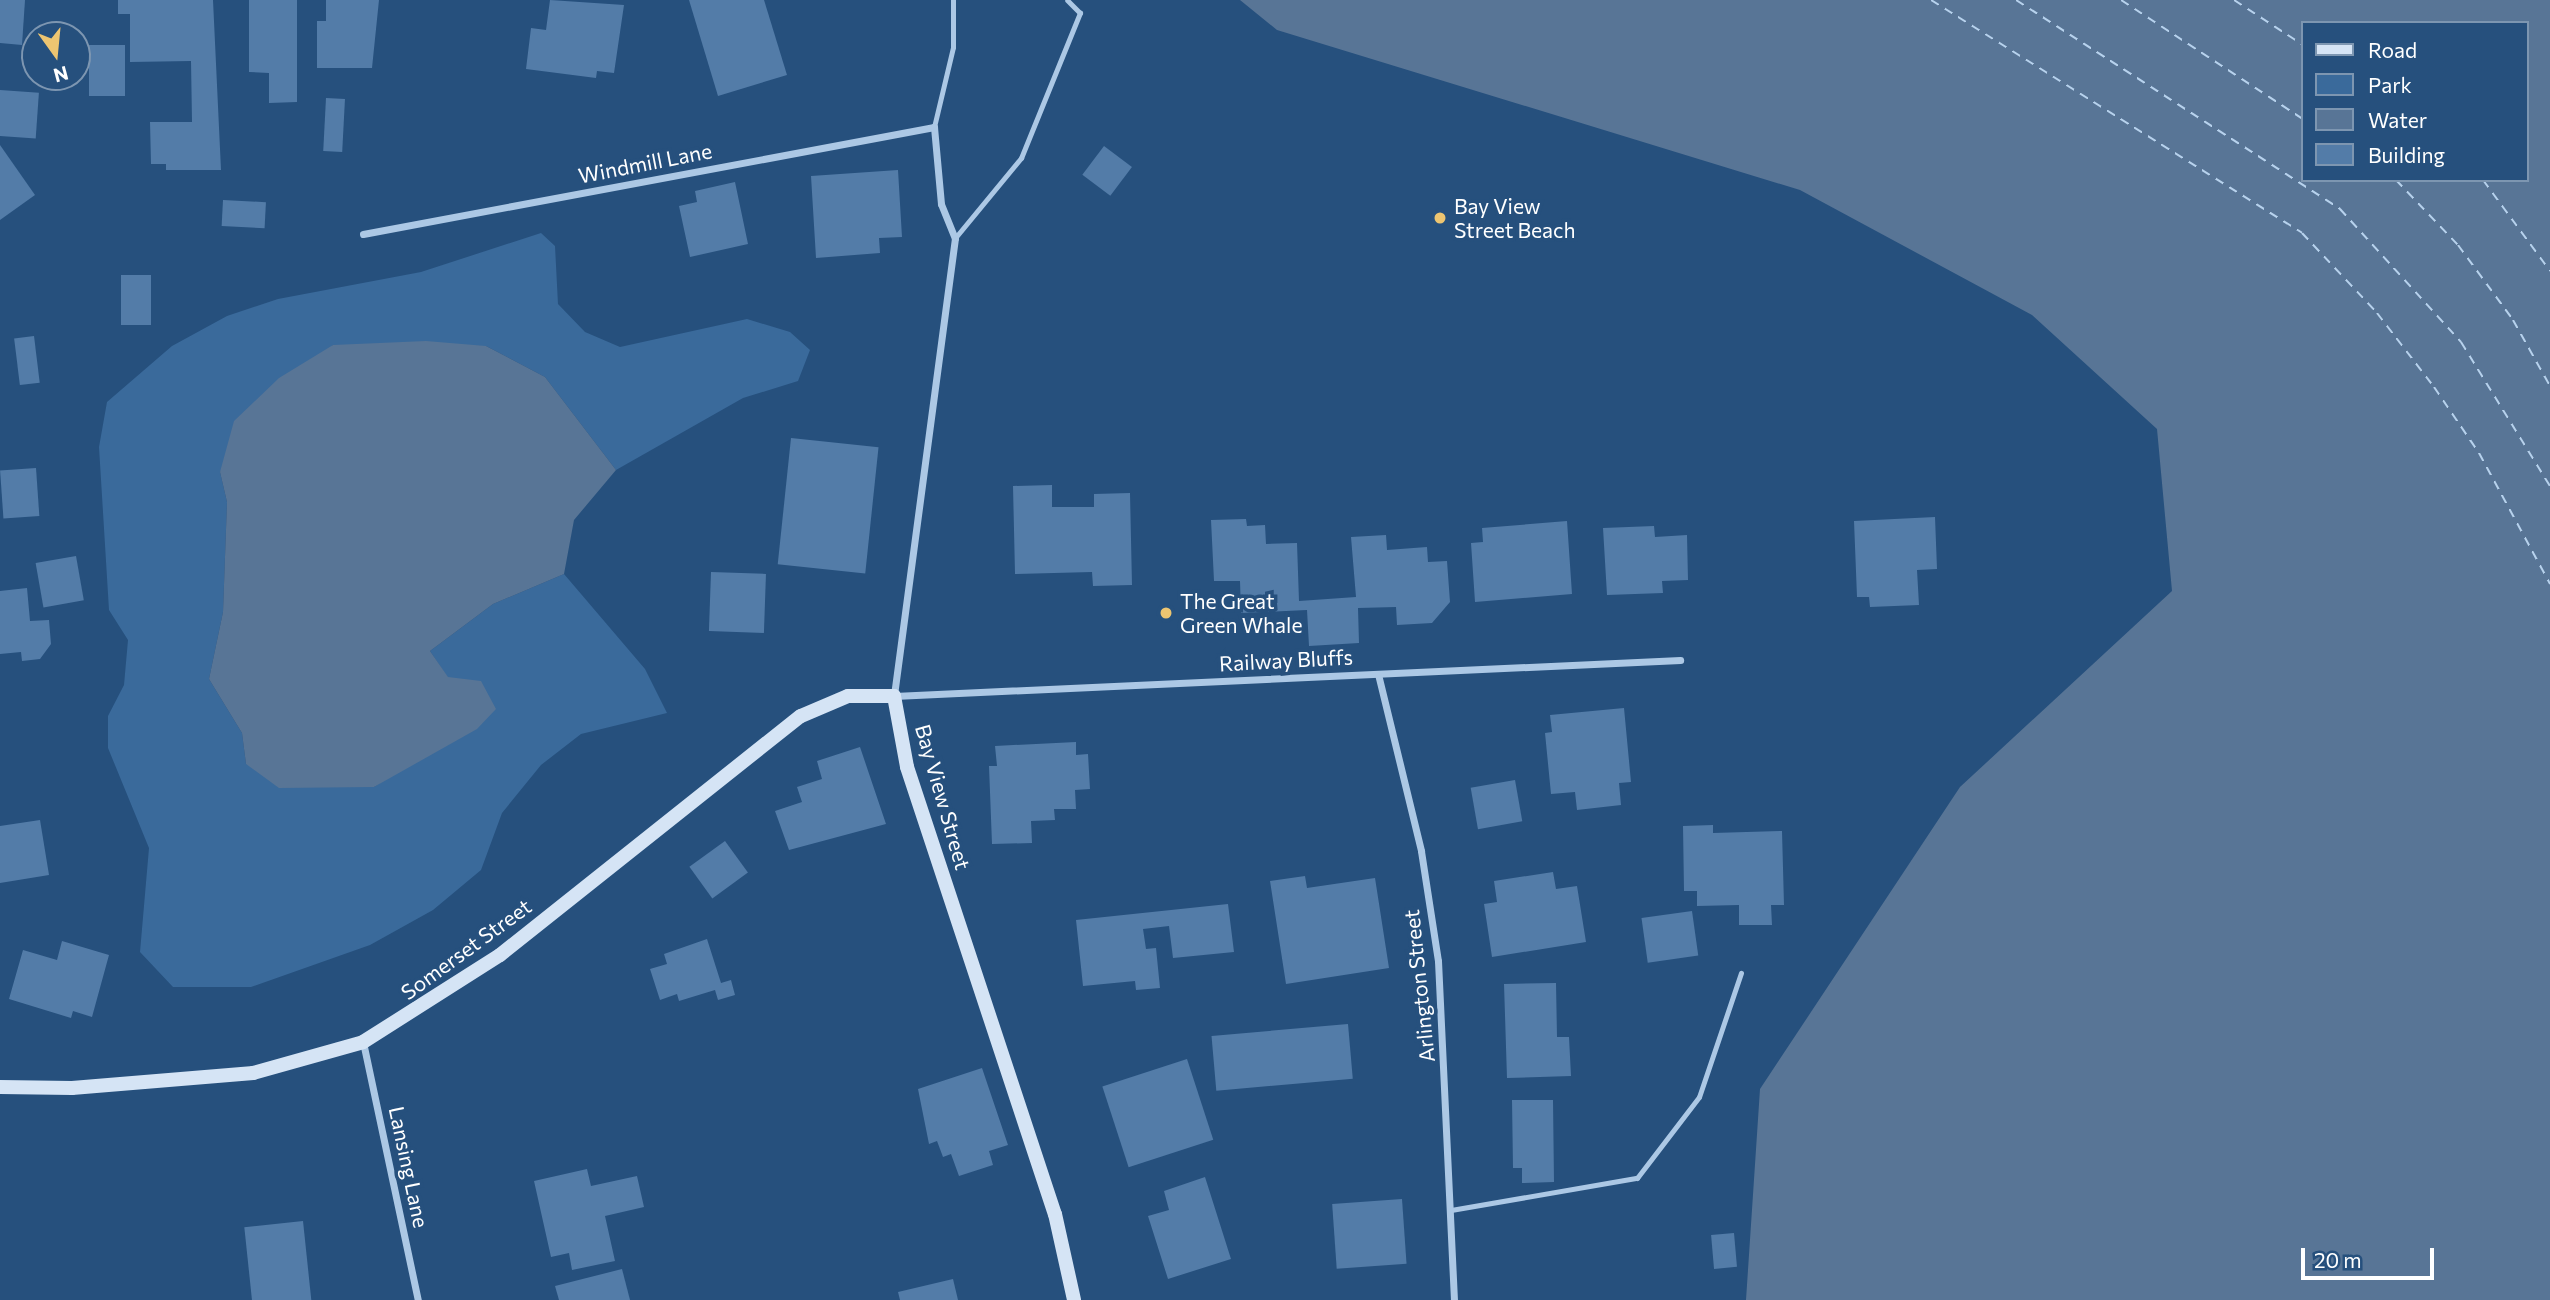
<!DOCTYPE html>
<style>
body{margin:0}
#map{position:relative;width:2550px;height:1300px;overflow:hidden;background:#26507d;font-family:Commissioner,sans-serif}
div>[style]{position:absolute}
.green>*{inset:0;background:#3a6a9b}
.water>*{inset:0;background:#587596}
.ferry>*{height:2px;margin-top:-1px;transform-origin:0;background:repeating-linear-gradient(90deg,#b7d2ed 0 9px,transparent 0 16px)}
.building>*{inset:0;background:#537ca8;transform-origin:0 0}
.lane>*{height:5px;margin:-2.5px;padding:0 2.5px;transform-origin:2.5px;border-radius:2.5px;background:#acc8e5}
.street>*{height:7px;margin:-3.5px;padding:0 3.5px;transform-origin:3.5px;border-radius:3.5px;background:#acc8e5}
.secondary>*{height:14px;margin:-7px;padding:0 7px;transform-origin:7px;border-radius:7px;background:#d5e4f5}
.dots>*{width:19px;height:19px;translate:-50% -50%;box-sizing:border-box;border:4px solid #26507d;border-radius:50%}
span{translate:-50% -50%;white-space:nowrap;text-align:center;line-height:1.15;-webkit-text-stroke:7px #26507d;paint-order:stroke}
.street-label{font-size:21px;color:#fff}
.poi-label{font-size:21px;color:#fff}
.left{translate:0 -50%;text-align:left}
.legend{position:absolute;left:2301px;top:21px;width:228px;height:161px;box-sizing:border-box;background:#26507d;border:2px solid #7d96b1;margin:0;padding:9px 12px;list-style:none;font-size:21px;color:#fff}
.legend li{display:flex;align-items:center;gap:14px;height:35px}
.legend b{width:35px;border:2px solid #7d96b1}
.north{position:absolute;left:21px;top:21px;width:70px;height:70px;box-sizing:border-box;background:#26507d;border:2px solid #7d96b1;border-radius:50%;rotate:165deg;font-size:19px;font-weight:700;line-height:28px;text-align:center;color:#fff}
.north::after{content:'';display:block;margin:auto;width:24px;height:32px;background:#edc571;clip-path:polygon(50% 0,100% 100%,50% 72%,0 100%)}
.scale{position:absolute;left:2301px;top:1248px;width:133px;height:32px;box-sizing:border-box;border:4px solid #fff;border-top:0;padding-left:9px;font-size:21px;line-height:24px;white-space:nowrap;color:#fff;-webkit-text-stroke:5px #26507d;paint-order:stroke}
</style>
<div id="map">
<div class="green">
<i style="clip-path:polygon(541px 233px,555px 246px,558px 304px,585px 332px,620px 347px,747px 319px,790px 332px,810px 350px,798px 381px,743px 398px,616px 470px,545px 377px,486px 346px,333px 345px,220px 472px,227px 502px,223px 612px,209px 679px,242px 733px,246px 764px,374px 787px,421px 756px,448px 678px,430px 651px,493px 604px,564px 574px,645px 669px,667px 713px,581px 734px,541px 765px,502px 813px,481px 870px,433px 910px,370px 945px,251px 987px,173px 987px,140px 952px,149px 848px,108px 748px,108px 716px,124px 685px,128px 640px,109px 610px,99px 447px,107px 402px,172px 346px,227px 316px,278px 299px,421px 272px)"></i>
</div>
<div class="water">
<i style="clip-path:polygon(evenodd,1240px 0,2550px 0,2550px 1300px,1746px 1300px,1760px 1089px,1960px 787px,2172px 591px,2157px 429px,2032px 315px,1800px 190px,1277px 30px,1240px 0,2303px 23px,2527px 23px,2527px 180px,2303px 180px,2303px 23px)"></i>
<i style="clip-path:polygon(426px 341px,486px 346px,545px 377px,616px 470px,574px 520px,564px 574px,493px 604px,430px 651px,448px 677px,481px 681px,496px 709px,477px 729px,374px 787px,279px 788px,246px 764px,242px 733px,209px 679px,223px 612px,227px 502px,220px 472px,234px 421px,279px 378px,333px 345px)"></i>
</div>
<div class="ferry">
<i style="left:1931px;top:0;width:438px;rotate:32.1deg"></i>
<i style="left:2302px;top:233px;width:110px;rotate:46.8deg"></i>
<i style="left:2377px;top:313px;width:93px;rotate:52.4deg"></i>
<i style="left:2434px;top:387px;width:80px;rotate:55.7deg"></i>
<i style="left:2479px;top:453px;width:149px;rotate:61.5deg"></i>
<i style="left:2016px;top:0;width:386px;rotate:32.8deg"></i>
<i style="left:2340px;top:209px;width:180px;rotate:47.7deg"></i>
<i style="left:2461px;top:342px;width:169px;rotate:58.3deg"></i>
<i style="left:2121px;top:0;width:217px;rotate:33.2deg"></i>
<i style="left:2234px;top:0;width:82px;rotate:33.1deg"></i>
<i style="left:2396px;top:180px;width:90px;rotate:46.4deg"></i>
<i style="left:2458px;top:245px;width:93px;rotate:53.7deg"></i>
<i style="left:2513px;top:320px;width:76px;rotate:60.7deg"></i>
<i style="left:2483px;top:180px;width:113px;rotate:53.6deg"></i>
</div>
<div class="building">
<i style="clip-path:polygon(0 0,25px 0,22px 45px,0 43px)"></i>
<i style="clip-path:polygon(118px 0,213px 0,221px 170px,166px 170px,166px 164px,151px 164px,150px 122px,192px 122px,191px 61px,130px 62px,130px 14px,118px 14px)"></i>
<i style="clip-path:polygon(249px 0,297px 0,297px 102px,269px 103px,269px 73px,249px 72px)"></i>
<i style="clip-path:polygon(326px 0,379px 0,372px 68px,317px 68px,317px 21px,326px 21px)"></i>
<i style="clip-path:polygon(550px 0,624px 5px,614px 73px,597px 71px,596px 78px,526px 69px,531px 28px,546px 30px)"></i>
<i style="clip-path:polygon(689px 0,764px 0,787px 75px,718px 96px)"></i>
<i style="left:89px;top:45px;width:36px;height:51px"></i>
<i style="left:0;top:90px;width:39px;height:46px;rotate:4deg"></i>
<i style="left:326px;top:98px;width:19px;height:53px;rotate:3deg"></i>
<i style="clip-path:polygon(0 145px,35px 195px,0 220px)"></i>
<i style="left:1104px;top:146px;width:35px;height:36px;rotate:37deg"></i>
<i style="clip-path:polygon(898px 170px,902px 237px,879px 238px,880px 253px,816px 258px,811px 176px)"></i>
<i style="clip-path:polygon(735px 182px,748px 244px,690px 257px,679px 206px,697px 202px,695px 191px)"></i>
<i style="left:223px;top:200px;width:43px;height:26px;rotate:3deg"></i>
<i style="left:121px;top:275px;width:30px;height:50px"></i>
<i style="left:34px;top:336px;width:47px;height:20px;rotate:83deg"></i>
<i style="left:791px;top:438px;width:88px;height:127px;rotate:6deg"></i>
<i style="left:36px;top:468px;width:48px;height:36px;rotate:86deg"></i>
<i style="clip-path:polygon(1052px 485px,1052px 507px,1094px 507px,1094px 494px,1130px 493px,1132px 585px,1093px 586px,1092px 572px,1015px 574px,1013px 486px)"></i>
<i style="clip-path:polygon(1935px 517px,1937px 569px,1917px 570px,1919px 605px,1870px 607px,1869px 597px,1857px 597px,1854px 521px)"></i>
<i style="clip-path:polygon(1246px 519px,1247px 526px,1265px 525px,1266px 544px,1297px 543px,1299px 601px,1356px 597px,1351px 537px,1386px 535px,1387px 550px,1427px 547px,1428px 562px,1447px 561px,1450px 602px,1432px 623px,1397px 625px,1396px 607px,1358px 608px,1359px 643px,1309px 646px,1307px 610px,1241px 613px,1240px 581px,1214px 581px,1211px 520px)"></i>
<i style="clip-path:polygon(1567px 521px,1572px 594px,1475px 602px,1471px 543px,1483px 542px,1482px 528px)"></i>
<i style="clip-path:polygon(1654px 526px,1655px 537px,1687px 535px,1688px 580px,1662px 581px,1663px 593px,1607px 595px,1603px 528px)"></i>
<i style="left:76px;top:556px;width:45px;height:41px;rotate:80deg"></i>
<i style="left:711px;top:572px;width:55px;height:59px;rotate:2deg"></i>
<i style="clip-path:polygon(27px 588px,30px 621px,49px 620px,51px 644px,40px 659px,22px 661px,21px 652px,0 654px,0 591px)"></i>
<i style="clip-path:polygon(1624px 708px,1631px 782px,1619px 783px,1621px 805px,1577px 810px,1575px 792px,1551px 794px,1545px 733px,1552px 732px,1550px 715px)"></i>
<i style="clip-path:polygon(1076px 742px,1076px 755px,1088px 754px,1090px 789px,1075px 790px,1076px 809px,1054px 809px,1055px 820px,1031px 821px,1032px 843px,992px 844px,989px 766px,997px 766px,995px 746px)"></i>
<i style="clip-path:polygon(860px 747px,886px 824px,789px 850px,775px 811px,802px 802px,797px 787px,822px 779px,817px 761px)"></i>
<i style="left:1515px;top:780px;width:42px;height:45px;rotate:80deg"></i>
<i style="clip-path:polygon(40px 820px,49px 875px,0 883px,0 826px)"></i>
<i style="clip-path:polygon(1713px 825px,1713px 833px,1782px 831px,1784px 905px,1771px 905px,1772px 925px,1739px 925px,1739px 905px,1697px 906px,1697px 891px,1684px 891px,1683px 826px)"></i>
<i style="left:725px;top:841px;width:39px;height:44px;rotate:54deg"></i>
<i style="clip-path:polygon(1553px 872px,1556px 889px,1577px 886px,1586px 942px,1492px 957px,1484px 904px,1497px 902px,1494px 881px)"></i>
<i style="clip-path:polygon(1305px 876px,1307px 888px,1375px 878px,1389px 968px,1286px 984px,1270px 881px)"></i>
<i style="clip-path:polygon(1228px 904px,1234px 952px,1173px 958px,1169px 926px,1143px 929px,1146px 949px,1156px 948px,1160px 988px,1136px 990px,1135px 981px,1083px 986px,1076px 920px)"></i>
<i style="left:1692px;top:911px;width:45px;height:51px;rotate:82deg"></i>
<i style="clip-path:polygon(707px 939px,721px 983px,731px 980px,735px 995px,718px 1000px,715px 990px,679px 1001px,677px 994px,660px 1000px,650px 969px,667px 964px,664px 954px)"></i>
<i style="clip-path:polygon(62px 941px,109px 955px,92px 1017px,73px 1011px,71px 1018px,9px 999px,23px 950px,57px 960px)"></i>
<i style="clip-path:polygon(1556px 983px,1557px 1037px,1569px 1037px,1571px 1076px,1507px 1078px,1504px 984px)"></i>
<i style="left:1348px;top:1024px;width:55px;height:137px;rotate:85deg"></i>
<i style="left:1187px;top:1059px;width:85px;height:89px;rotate:72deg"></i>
<i style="clip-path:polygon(982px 1068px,1008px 1145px,989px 1151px,993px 1165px,959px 1176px,951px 1154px,943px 1157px,937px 1141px,929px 1144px,918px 1089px)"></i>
<i style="clip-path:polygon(1512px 1100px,1553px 1100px,1554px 1182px,1522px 1183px,1522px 1168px,1513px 1168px)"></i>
<i style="clip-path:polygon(587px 1169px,591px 1186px,637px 1176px,644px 1207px,605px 1216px,615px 1261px,572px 1270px,569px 1253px,551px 1257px,534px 1181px)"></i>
<i style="clip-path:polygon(1205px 1177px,1231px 1259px,1168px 1279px,1148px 1216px,1169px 1210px,1164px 1191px)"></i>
<i style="left:1402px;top:1199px;width:65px;height:70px;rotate:86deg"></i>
<i style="left:303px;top:1221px;width:80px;height:59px;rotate:84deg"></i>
<i style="left:1734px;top:1233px;width:34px;height:23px;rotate:85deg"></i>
<i style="clip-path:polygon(622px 1269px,630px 1300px,559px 1300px,555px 1286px)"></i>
<i style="clip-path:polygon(953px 1279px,958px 1300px,900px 1300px,898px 1292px)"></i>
</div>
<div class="lane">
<i style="left:934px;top:127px;width:82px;rotate:-76.6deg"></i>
<i style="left:953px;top:47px;width:47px;rotate:-90deg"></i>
<i style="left:955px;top:238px;width:104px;rotate:-50.5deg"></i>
<i style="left:1021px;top:158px;width:157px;rotate:-67.9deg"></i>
<i style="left:1080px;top:13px;width:18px;rotate:-135deg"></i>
<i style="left:1451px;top:1210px;width:189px;rotate:-9.8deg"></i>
<i style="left:1637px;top:1178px;width:102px;rotate:-52.6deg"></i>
<i style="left:1699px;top:1097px;width:131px;rotate:-71.3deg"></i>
</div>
<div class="street">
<i style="left:363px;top:234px;width:581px;rotate:-10.61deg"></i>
<i style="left:934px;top:127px;width:77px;rotate:84.8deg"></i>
<i style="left:941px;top:204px;width:37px;rotate:68deg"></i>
<i style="left:955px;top:238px;width:462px;rotate:97.6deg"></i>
<i style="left:894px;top:696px;width:787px;rotate:-2.62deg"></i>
<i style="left:1378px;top:674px;width:182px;rotate:76.3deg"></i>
<i style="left:1421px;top:851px;width:111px;rotate:81.2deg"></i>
<i style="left:1438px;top:961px;width:339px;rotate:87.3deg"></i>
<i style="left:363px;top:1042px;width:264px;rotate:78deg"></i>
</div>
<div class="secondary">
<i style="left:0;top:1087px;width:72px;rotate:0.8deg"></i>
<i style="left:72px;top:1088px;width:182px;rotate:-4.7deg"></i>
<i style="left:253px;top:1073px;width:114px;rotate:-15.7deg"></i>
<i style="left:363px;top:1042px;width:162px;rotate:-32.4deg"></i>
<i style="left:500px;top:955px;width:384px;rotate:-38.5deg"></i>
<i style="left:801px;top:716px;width:51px;rotate:-23.1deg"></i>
<i style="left:848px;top:696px;width:46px"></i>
<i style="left:894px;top:696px;width:72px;rotate:79.6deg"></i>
<i style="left:907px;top:767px;width:471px;rotate:71.7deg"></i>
<i style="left:1055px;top:1214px;width:88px;rotate:77.5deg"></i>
</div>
<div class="dots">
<i style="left:1440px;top:218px;background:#edc571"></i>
<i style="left:1166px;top:613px;background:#edc571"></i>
</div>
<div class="street-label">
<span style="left:645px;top:163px;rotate:-11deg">Windmill Lane</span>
<span style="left:1286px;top:660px;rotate:-3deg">Railway Bluffs</span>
<span style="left:943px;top:797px;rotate:74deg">Bay View Street</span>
<span style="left:466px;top:949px;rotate:-36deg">Somerset Street</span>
<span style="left:1419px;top:986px;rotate:-96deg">Arlington Street</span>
<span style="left:409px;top:1167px;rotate:78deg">Lansing Lane</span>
</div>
<div class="poi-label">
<span class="left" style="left:1454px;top:218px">Bay View<br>Street Beach</span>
<span class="left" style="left:1180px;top:613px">The Great<br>Green Whale</span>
</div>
<ul class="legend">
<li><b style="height:9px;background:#d5e4f5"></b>Road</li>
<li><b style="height:19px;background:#3a6a9b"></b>Park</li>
<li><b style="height:19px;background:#587596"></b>Water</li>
<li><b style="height:19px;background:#537ca8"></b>Building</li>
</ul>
<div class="north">N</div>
<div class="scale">20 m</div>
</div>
